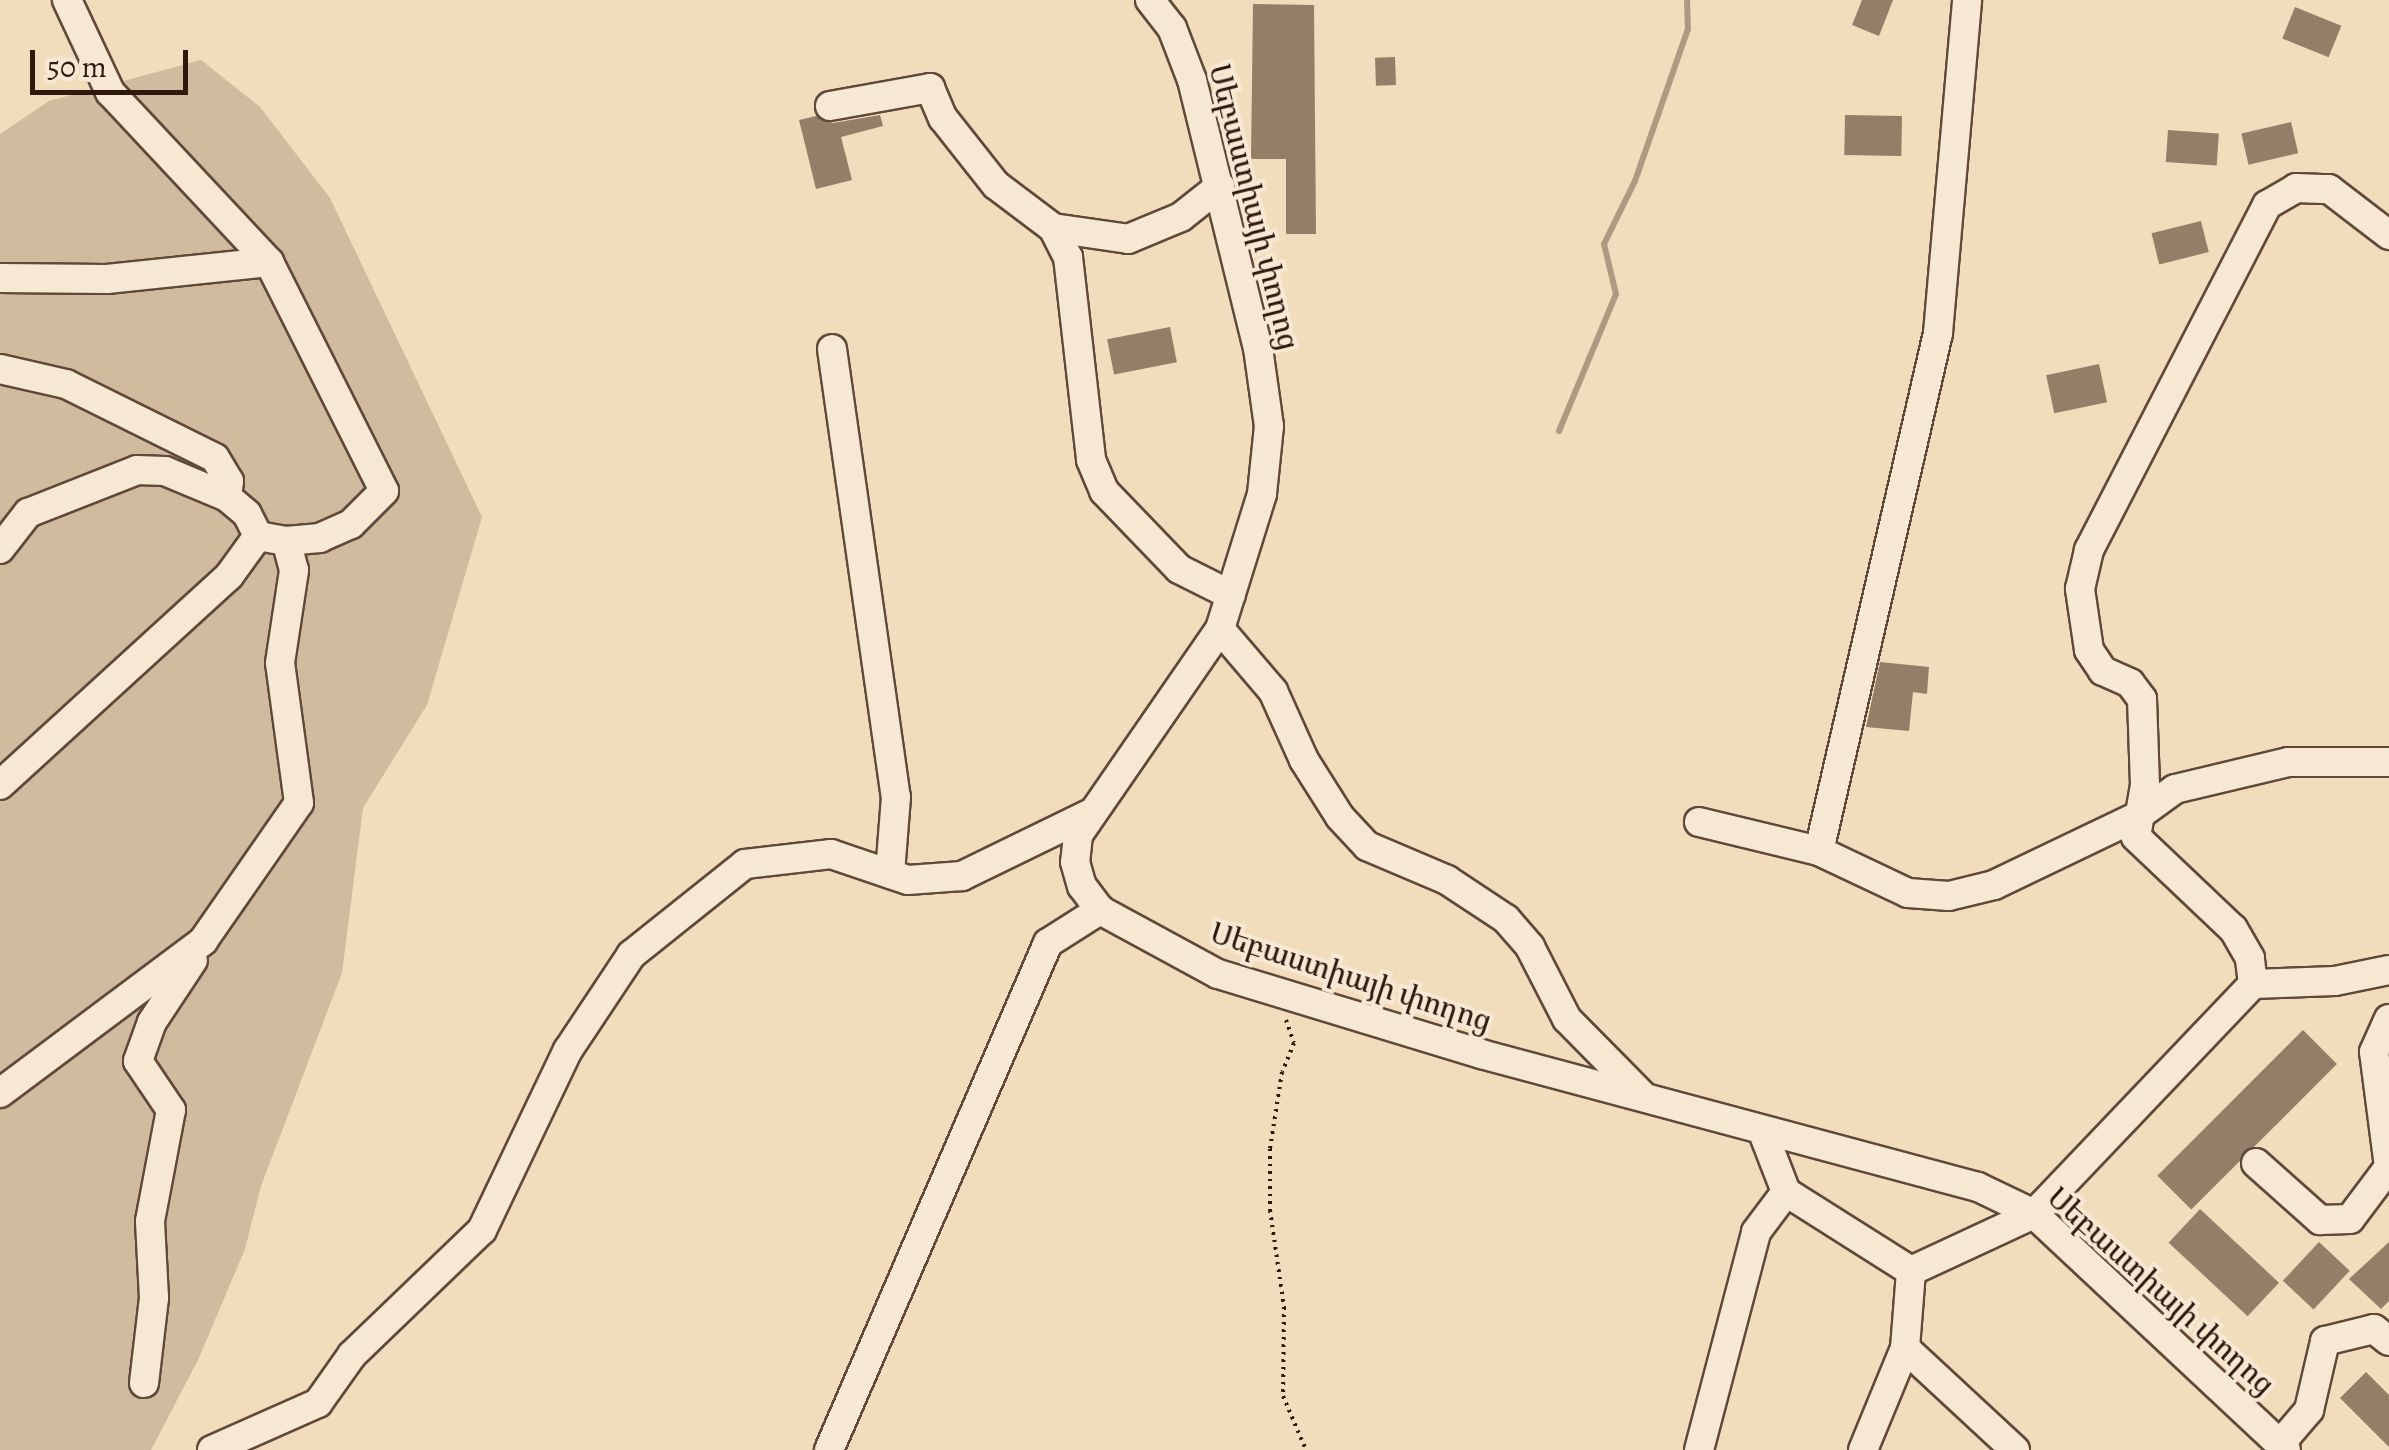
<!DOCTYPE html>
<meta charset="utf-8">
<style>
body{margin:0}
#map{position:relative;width:2389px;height:1450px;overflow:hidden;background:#f1dcbb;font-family:Alegreya,"Noto Serif Armenian",serif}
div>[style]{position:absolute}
.green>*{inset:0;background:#d0bb9e}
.stream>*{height:6px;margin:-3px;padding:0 3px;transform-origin:3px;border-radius:3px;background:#af9981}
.building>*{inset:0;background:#947e68;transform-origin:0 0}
.path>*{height:4px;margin-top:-2px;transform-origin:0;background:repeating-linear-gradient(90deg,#30180f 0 2.5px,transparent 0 7.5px)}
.roads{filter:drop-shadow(2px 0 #60493a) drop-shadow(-2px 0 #60493a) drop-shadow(0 2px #60493a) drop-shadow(0 -2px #60493a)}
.minor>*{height:28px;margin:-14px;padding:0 14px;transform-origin:14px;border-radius:14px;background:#f6e8d3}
span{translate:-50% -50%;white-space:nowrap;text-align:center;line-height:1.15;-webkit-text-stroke:8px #f6e8d3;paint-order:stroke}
.street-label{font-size:30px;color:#30180f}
.scale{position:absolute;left:30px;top:50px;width:158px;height:45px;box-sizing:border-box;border:5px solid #30180f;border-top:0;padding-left:12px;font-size:30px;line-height:35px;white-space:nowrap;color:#30180f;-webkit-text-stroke:8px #f6e8d3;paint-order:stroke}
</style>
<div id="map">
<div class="green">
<i style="clip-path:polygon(201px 60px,260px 107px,330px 198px,482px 517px,427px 705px,363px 808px,342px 973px,261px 1186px,245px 1249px,198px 1360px,151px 1450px,0 1450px,0 134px,49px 101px)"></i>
</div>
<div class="stream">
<i style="left:1559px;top:431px;width:148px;rotate:-67.4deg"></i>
<i style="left:1616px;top:294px;width:51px;rotate:-103.5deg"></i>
<i style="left:1604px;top:244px;width:70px;rotate:-63.8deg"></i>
<i style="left:1635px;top:181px;width:161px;rotate:-70.8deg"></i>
<i style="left:1688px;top:29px;width:29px;rotate:-92deg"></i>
</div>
<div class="building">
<i style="clip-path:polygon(1862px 0,1893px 0,1879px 36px,1852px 25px)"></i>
<i style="clip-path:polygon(1253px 4px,1314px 5px,1316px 234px,1286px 234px,1286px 159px,1251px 159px)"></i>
<i style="left:2295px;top:7px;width:50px;height:34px;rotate:22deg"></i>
<i style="left:1395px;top:57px;width:28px;height:20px;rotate:88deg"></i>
<i style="clip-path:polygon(880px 115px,883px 126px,841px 137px,852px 180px,816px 189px,799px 120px,816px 116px,833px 123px)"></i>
<i style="left:1845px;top:115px;width:57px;height:40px;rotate:1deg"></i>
<i style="left:2291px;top:122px;width:32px;height:51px;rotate:77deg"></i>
<i style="left:2168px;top:130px;width:51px;height:32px;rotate:4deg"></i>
<i style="left:2201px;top:221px;width:32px;height:51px;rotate:76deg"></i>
<i style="left:1170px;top:327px;width:36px;height:64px;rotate:79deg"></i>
<i style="left:2099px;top:364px;width:39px;height:54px;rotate:78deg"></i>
<i style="clip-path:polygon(1880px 662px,1929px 667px,1927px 694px,1913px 692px,1909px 731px,1866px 727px)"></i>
<i style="left:2303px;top:1030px;width:48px;height:206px;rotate:45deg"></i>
<i style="left:2200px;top:1209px;width:108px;height:46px;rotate:43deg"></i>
<i style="left:2319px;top:1242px;width:42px;height:53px;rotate:43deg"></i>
<i style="clip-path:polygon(2389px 1242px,2389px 1301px,2381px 1309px,2349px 1279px)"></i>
<i style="clip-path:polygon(2366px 1372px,2389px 1395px,2389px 1447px,2340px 1398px)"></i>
</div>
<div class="path">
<i style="left:1286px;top:1020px;width:24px;rotate:71deg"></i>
<i style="left:1294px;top:1043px;width:31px;rotate:112deg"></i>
<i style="left:1282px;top:1072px;width:78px;rotate:98.9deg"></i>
<i style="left:1270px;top:1149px;width:61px;rotate:90deg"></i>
<i style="left:1270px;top:1210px;width:98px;rotate:81.8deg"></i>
<i style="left:1284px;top:1307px;width:89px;rotate:90.6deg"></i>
<i style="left:1283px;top:1396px;width:59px;rotate:66.9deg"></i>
</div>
<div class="roads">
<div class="minor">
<i style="left:67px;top:0;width:102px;rotate:64.9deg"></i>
<i style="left:110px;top:92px;width:233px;rotate:46.9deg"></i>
<i style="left:269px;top:262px;width:256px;rotate:63.3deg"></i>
<i style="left:384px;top:491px;width:47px;rotate:135deg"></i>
<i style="left:351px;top:524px;width:34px;rotate:156deg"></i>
<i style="left:320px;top:538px;width:34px;rotate:175deg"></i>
<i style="left:1150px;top:0;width:36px;rotate:52deg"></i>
<i style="left:1172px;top:28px;width:56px;rotate:69deg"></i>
<i style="left:1192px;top:80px;width:276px;rotate:76.2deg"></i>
<i style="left:1258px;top:348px;width:79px;rotate:82deg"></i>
<i style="left:1269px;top:426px;width:68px;rotate:95.9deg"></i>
<i style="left:1262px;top:494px;width:141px;rotate:107.3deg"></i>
<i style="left:1220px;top:629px;width:250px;rotate:124.6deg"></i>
<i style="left:1078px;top:835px;width:27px;rotate:96deg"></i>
<i style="left:1075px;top:862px;width:25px;rotate:74deg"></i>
<i style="left:1082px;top:886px;width:30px;rotate:53deg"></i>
<i style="left:1100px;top:910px;width:134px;rotate:28.5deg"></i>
<i style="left:1218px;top:974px;width:275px;rotate:16.9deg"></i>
<i style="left:1481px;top:1054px;width:514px;rotate:14.98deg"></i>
<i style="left:1978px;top:1187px;width:62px;rotate:25.7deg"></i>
<i style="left:2034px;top:1214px;width:345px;rotate:43.1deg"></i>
<i style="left:830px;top:106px;width:102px;rotate:-10.2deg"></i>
<i style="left:930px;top:88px;width:33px;rotate:67deg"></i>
<i style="left:943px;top:118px;width:85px;rotate:51.7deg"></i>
<i style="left:996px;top:185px;width:71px;rotate:37deg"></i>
<i style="left:1053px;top:228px;width:76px;rotate:8.3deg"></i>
<i style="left:1128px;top:239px;width:57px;rotate:-22.5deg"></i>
<i style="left:1181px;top:217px;width:50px;rotate:-38.5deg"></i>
<i style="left:1053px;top:228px;width:33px;rotate:63deg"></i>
<i style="left:1068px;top:257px;width:204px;rotate:83.5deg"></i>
<i style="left:1091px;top:460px;width:34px;rotate:67deg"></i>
<i style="left:1104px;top:491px;width:108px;rotate:46.1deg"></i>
<i style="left:1179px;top:569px;width:58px;rotate:26.6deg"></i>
<i style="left:0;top:278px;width:107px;rotate:0.5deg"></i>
<i style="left:107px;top:279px;width:163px;rotate:-6deg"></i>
<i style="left:832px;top:349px;width:453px;rotate:81.9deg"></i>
<i style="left:896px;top:797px;width:77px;rotate:94.5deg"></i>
<i style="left:0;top:369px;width:68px;rotate:12.8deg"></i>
<i style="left:66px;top:384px;width:166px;rotate:26.4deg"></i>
<i style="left:215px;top:458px;width:27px;rotate:59deg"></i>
<i style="left:229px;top:481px;width:16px;rotate:97deg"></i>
<i style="left:0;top:549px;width:46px;rotate:-52.1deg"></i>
<i style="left:28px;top:513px;width:117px;rotate:-21.5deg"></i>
<i style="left:137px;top:470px;width:28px;rotate:2deg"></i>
<i style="left:165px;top:471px;width:67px;rotate:22.8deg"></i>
<i style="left:227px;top:497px;width:26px;rotate:40deg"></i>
<i style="left:247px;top:514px;width:25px;rotate:63deg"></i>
<i style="left:1220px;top:629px;width:82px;rotate:49.5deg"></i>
<i style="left:1273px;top:691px;width:76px;rotate:65.8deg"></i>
<i style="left:1304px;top:760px;width:67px;rotate:57.7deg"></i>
<i style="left:1340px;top:817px;width:40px;rotate:47deg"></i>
<i style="left:1367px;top:846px;width:87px;rotate:23deg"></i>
<i style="left:1447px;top:880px;width:71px;rotate:33.5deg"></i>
<i style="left:1506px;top:919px;width:37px;rotate:49deg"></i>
<i style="left:1530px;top:947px;width:81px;rotate:62.8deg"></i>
<i style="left:1567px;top:1019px;width:108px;rotate:45.4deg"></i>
<i style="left:0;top:785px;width:310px;rotate:-42.4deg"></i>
<i style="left:229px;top:576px;width:49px;rotate:-54.1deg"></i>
<i style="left:1699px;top:822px;width:123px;rotate:13.6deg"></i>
<i style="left:1819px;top:851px;width:98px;rotate:25.3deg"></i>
<i style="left:1908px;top:893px;width:41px;rotate:4.2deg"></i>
<i style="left:1949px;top:896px;width:46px;rotate:-13.7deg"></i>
<i style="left:1994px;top:885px;width:160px;rotate:-25.6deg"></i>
<i style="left:2138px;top:816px;width:46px;rotate:-36.1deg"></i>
<i style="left:2175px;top:789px;width:116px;rotate:-13.4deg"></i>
<i style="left:2288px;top:762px;width:101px"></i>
<i style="left:1819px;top:851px;width:531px;rotate:-77.06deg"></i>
<i style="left:1938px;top:333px;width:334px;rotate:-85deg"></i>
<i style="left:2253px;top:984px;width:26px;rotate:-97deg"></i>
<i style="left:2250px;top:958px;width:34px;rotate:-120deg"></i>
<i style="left:2233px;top:929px;width:134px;rotate:-136.5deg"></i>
<i style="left:2136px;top:837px;width:53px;rotate:-80.2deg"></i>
<i style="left:2145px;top:785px;width:86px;rotate:-92deg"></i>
<i style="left:2142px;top:699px;width:20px;rotate:-127deg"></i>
<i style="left:2130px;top:683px;width:30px;rotate:-156deg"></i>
<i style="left:2103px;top:671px;width:25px;rotate:-124deg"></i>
<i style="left:2089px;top:650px;width:62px;rotate:-98.4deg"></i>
<i style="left:2080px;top:589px;width:40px;rotate:-77deg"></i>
<i style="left:2089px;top:550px;width:388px;rotate:-62.7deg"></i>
<i style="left:2267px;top:205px;width:34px;rotate:-30deg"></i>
<i style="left:2296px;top:188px;width:33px;rotate:2deg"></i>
<i style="left:2329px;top:189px;width:76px;rotate:37.5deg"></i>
<i style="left:0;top:1093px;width:254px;rotate:-36.8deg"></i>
<i style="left:203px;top:941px;width:168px;rotate:-55.2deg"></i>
<i style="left:299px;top:803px;width:141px;rotate:-97.7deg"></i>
<i style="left:280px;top:663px;width:94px;rotate:-81.4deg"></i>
<i style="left:294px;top:570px;width:30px;rotate:-105deg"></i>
<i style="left:286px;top:541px;width:28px;rotate:-170deg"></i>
<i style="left:1762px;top:1130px;width:66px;rotate:68.8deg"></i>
<i style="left:1786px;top:1192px;width:148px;rotate:32.3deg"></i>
<i style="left:2256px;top:1163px;width:86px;rotate:41.7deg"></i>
<i style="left:2320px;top:1220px;width:30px;rotate:-2deg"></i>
<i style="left:2350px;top:1219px;width:65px;rotate:-53.1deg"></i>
<i style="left:2389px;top:1167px;width:116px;rotate:-97.4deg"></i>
<i style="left:2374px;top:1052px;width:36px;rotate:-66deg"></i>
<i style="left:1905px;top:1348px;width:150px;rotate:42.8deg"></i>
<i style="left:144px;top:1383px;width:86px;rotate:-83.3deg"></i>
<i style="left:154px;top:1298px;width:77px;rotate:-93deg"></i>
<i style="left:150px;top:1221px;width:113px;rotate:-79.3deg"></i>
<i style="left:171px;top:1110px;width:59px;rotate:-124deg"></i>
<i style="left:138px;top:1061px;width:41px;rotate:-70.3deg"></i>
<i style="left:152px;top:1022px;width:74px;rotate:-56.5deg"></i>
<i style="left:2280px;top:1444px;width:45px;rotate:-49.5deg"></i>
<i style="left:2309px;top:1410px;width:71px;rotate:-76.9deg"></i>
<i style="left:2325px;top:1341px;width:50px;rotate:-13.8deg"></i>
<i style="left:2374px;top:1329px;width:19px;rotate:39deg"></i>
<i style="left:212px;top:1450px;width:116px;rotate:-23.9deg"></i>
<i style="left:318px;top:1403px;width:59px;rotate:-54.7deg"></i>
<i style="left:352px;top:1355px;width:180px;rotate:-43.9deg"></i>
<i style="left:482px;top:1230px;width:199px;rotate:-64.5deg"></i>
<i style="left:568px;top:1050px;width:114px;rotate:-56.4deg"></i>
<i style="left:631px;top:955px;width:146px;rotate:-38.6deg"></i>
<i style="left:745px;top:864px;width:87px;rotate:-6.6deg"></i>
<i style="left:831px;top:854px;width:81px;rotate:18.7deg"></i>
<i style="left:908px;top:880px;width:54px;rotate:-4.2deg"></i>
<i style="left:962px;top:876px;width:141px;rotate:-26deg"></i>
<i style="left:829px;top:1450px;width:552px;rotate:-66.64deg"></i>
<i style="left:1048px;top:943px;width:62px;rotate:-32.4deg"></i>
<i style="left:1699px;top:1450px;width:225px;rotate:-75.3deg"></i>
<i style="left:1756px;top:1232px;width:50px;rotate:-53.1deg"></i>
<i style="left:1863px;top:1450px;width:110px;rotate:-67.6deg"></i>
<i style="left:1905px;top:1348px;width:77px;rotate:-85.5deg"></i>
<i style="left:1911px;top:1271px;width:136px;rotate:-24.9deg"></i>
<i style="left:2034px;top:1214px;width:318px;rotate:-46.4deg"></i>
<i style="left:2253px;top:984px;width:82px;rotate:-2.1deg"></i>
<i style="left:2335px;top:981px;width:55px;rotate:-11.5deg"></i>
</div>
</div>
<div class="street-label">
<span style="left:1254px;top:207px;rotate:76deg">Սեբաստիայի փողոց</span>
<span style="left:1351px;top:977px;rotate:18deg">Սեբաստիայի փողոց</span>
<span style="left:2161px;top:1291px;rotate:42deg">Սեբաստիայի փողոց</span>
</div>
<div class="scale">50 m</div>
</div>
